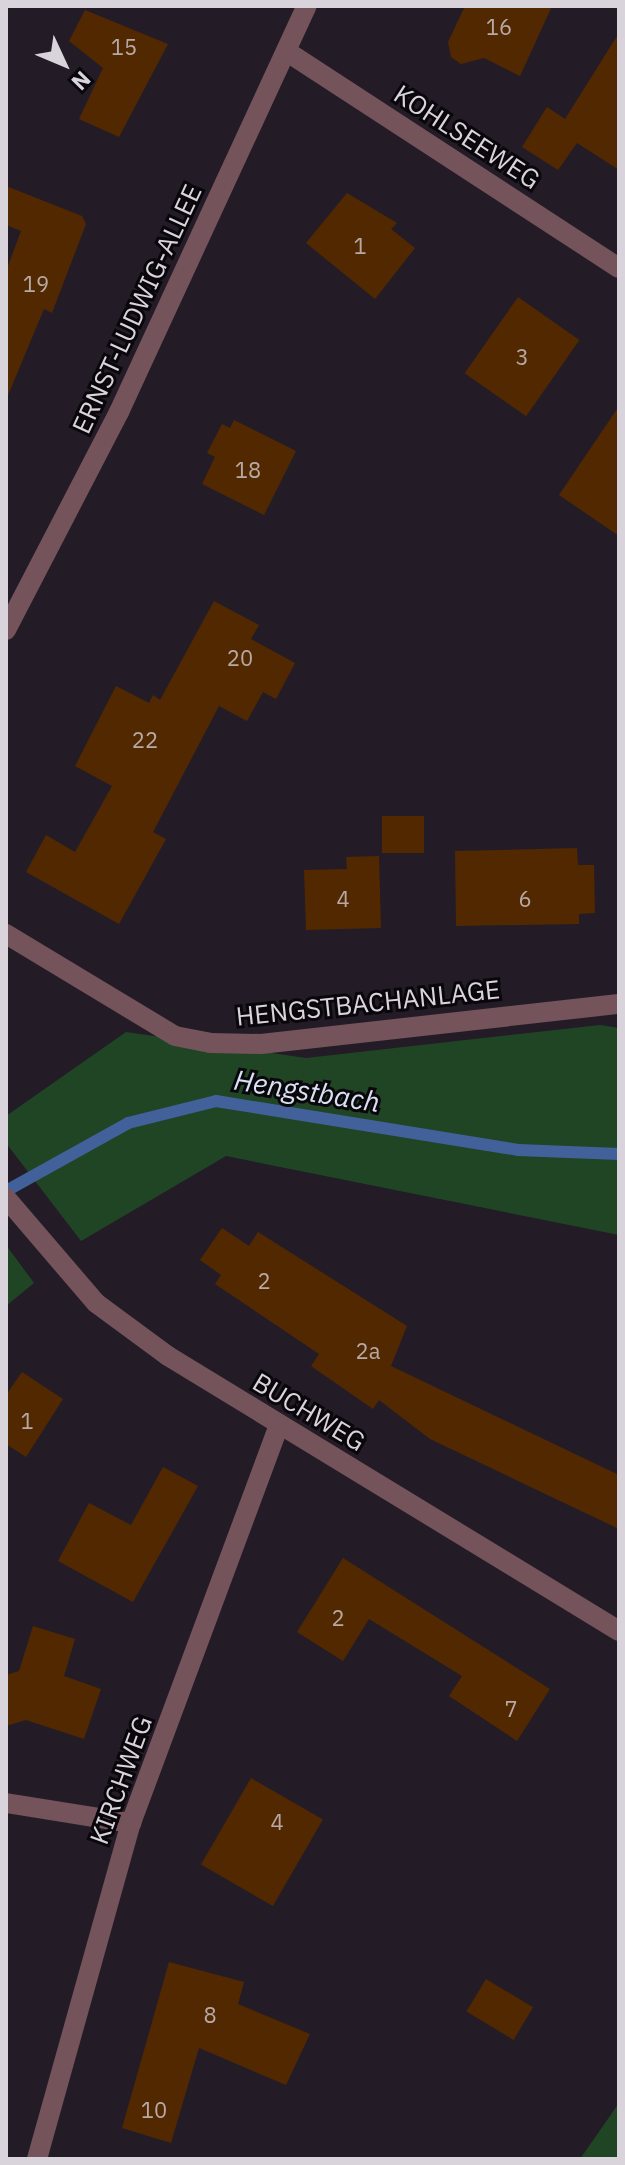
<!DOCTYPE html>
<style>
body{margin:0}
#map{position:relative;width:625px;height:2165px;overflow:hidden;background:#231c27;font-family:"IBM Plex Sans",sans-serif}
div>[style]{position:absolute}
.green>*{inset:0;background:#204525}
.stream>*{height:12px;margin:-6px;padding:0 6px;transform-origin:6px;border-radius:6px;background:#42619b}
.building>*{inset:0;background:#522800;transform-origin:0 0}
.minor>*{height:20px;margin:-10px;padding:0 10px;transform-origin:10px;border-radius:10px;background:#74535b}
span{translate:-50% -50%;white-space:nowrap;text-align:center;line-height:1.15;-webkit-text-stroke:6px #0a070c;paint-order:stroke}
.number-label{font-size:22px;color:#b7a9a5}
.number-label span{-webkit-text-stroke-width:0}
.street-label{font-size:26px;color:#d9d4dc}
.water-label{font-size:28px;color:#d8e2f3;font-style:italic}
.frame{position:absolute;inset:0;border:8px solid #d9d4dc;pointer-events:none}
.north{position:absolute;left:24px;top:24px;width:80px;height:80px;-webkit-text-stroke:6px #0a070c;paint-order:stroke;rotate:134deg;font-size:22px;font-weight:700;line-height:32px;text-align:center;color:#d9d4dc}
.north::after{content:'';display:block;margin:auto;width:28px;height:36px;background:#d9d4dc;clip-path:polygon(50% 0,100% 100%,50% 72%,0 100%)}
</style>
<div id="map">
<div class="green">
<i style="clip-path:polygon(600px 1025px,619px 1028px,619px 1235px,226px 1156px,81px 1241px,6px 1143px,6px 1116px,126px 1032px,306px 1058px)"></i>
<i style="clip-path:polygon(6px 1245px,34px 1283px,6px 1306px)"></i>
<i style="clip-path:polygon(619px 2103px,619px 2159px,580px 2159px)"></i>
</div>
<div class="stream">
<i style="left:6px;top:1191px;width:140px;rotate:-29.1deg"></i>
<i style="left:128px;top:1123px;width:91px;rotate:-14deg"></i>
<i style="left:216px;top:1101px;width:306px;rotate:9.2deg"></i>
<i style="left:518px;top:1150px;width:101px;rotate:2.3deg"></i>
</div>
<div class="building">
<i style="clip-path:polygon(465px 6px,552px 6px,520px 76px,484px 58px,461px 64px,451px 57px,448px 42px)"></i>
<i style="clip-path:polygon(85px 10px,168px 44px,119px 137px,79px 119px,103px 68px,69px 41px)"></i>
<i style="clip-path:polygon(619px 33px,619px 170px,577px 143px,558px 170px,522px 147px,547px 107px,565px 119px)"></i>
<i style="clip-path:polygon(6px 186px,82px 216px,86px 224px,52px 313px,44px 309px,6px 400px,6px 271px,21px 231px,6px 225px)"></i>
<i style="clip-path:polygon(347px 193px,397px 223px,391px 229px,415px 248px,375px 299px,306px 243px)"></i>
<i style="left:518px;top:297px;width:75px;height:93px;rotate:35deg"></i>
<i style="clip-path:polygon(619px 406px,619px 536px,559px 495px)"></i>
<i style="clip-path:polygon(234px 420px,296px 451px,264px 515px,202px 484px,215px 457px,207px 453px,222px 424px,230px 428px)"></i>
<i style="clip-path:polygon(214px 601px,259px 625px,251px 639px,295px 663px,276px 699px,263px 692px,247px 721px,219px 706px,153px 832px,166px 839px,119px 924px,26px 872px,46px 835px,75px 852px,112px 786px,75px 766px,116px 686px,149px 703px,153px 695px,160px 700px)"></i>
<i style="left:382px;top:816px;width:42px;height:37px"></i>
<i style="clip-path:polygon(577px 848px,578px 865px,594px 865px,595px 913px,579px 914px,579px 924px,456px 926px,455px 851px)"></i>
<i style="clip-path:polygon(379px 856px,381px 928px,306px 930px,304px 870px,347px 869px,346px 857px)"></i>
<i style="clip-path:polygon(222px 1228px,249px 1246px,258px 1232px,407px 1326px,391px 1366px,619px 1475px,619px 1529px,430px 1439px,379px 1400px,373px 1409px,311px 1366px,319px 1354px,215px 1284px,221px 1275px,200px 1260px)"></i>
<i style="clip-path:polygon(22px 1372px,63px 1399px,26px 1457px,6px 1444px,6px 1395px)"></i>
<i style="clip-path:polygon(163px 1467px,198px 1486px,133px 1602px,58px 1561px,89px 1503px,131px 1525px)"></i>
<i style="clip-path:polygon(343px 1558px,550px 1689px,517px 1741px,449px 1696px,462px 1676px,369px 1619px,343px 1661px,297px 1632px)"></i>
<i style="clip-path:polygon(33px 1626px,75px 1639px,64px 1676px,101px 1689px,84px 1739px,26px 1720px,6px 1726px,6px 1675px,19px 1671px)"></i>
<i style="left:251px;top:1778px;width:83px;height:100px;rotate:30deg"></i>
<i style="clip-path:polygon(169px 1962px,244px 1982px,238px 2004px,310px 2034px,286px 2085px,199px 2048px,171px 2143px,122px 2128px)"></i>
<i style="left:486px;top:1979px;width:55px;height:38px;rotate:31deg"></i>
</div>
<div class="minor">
<i style="left:286px;top:51px;width:397px;rotate:33.1deg"></i>
<i style="left:6px;top:630px;width:246px;rotate:-62.6deg"></i>
<i style="left:119px;top:412px;width:447px;rotate:-65.2deg"></i>
<i style="left:6px;top:934px;width:197px;rotate:31.1deg"></i>
<i style="left:175px;top:1036px;width:36px;rotate:11deg"></i>
<i style="left:210px;top:1043px;width:51px;rotate:1.1deg"></i>
<i style="left:261px;top:1044px;width:360px;rotate:-6.4deg"></i>
<i style="left:6px;top:1198px;width:138px;rotate:49.4deg"></i>
<i style="left:96px;top:1303px;width:89px;rotate:36.4deg"></i>
<i style="left:168px;top:1356px;width:528px;rotate:31.37deg"></i>
<i style="left:6px;top:1803px;width:127px;rotate:9.1deg"></i>
<i style="left:37px;top:2159px;width:349px;rotate:-74.4deg"></i>
<i style="left:131px;top:1823px;width:424px;rotate:-69.6deg"></i>
</div>
<div class="number-label">
<span style="left:499px;top:27px">16</span>
<span style="left:124px;top:47px">15</span>
<span style="left:360px;top:246px">1</span>
<span style="left:36px;top:284px">19</span>
<span style="left:522px;top:357px">3</span>
<span style="left:248px;top:470px">18</span>
<span style="left:240px;top:658px">20</span>
<span style="left:145px;top:740px">22</span>
<span style="left:343px;top:899px">4</span>
<span style="left:525px;top:899px">6</span>
<span style="left:264px;top:1281px">2</span>
<span style="left:368px;top:1351px">2a</span>
<span style="left:27px;top:1421px">1</span>
<span style="left:338px;top:1618px">2</span>
<span style="left:511px;top:1709px">7</span>
<span style="left:277px;top:1822px">4</span>
<span style="left:210px;top:2015px">8</span>
<span style="left:154px;top:2110px">10</span>
</div>
<div class="street-label">
<span style="left:467px;top:137px;rotate:33deg">KOHLSEEWEG</span>
<span style="left:137px;top:309px;rotate:-65deg">ERNST-LUDWIG-ALLEE</span>
<span style="left:368px;top:1003px;rotate:-6deg">HENGSTBACHANLAGE</span>
<span style="left:309px;top:1412px;rotate:31deg">BUCHWEG</span>
<span style="left:121px;top:1780px;rotate:-70deg">KIRCHWEG</span>
</div>
<div class="water-label">
<span style="left:307px;top:1091px;rotate:9deg">Hengstbach</span>
</div>
<div class="frame"></div>
<div class="north">N</div>
</div>
